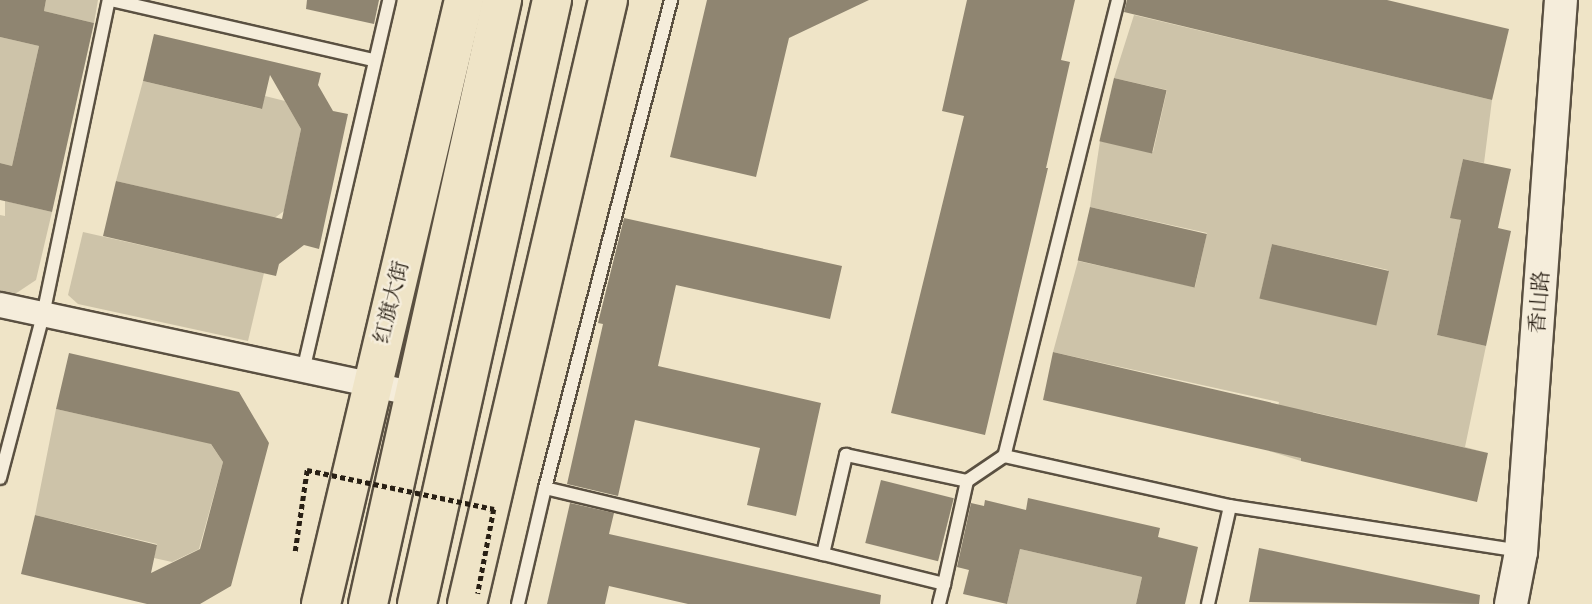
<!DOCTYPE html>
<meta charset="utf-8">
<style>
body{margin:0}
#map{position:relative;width:1592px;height:604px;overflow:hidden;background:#efe4c7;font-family:Alegreya,"Noto Serif SC",serif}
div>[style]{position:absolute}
.green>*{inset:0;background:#cdc3a9}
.building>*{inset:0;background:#8f8571;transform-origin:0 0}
.roads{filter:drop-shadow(2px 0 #5a5041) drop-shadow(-2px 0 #5a5041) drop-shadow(0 2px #5a5041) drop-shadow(0 -2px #5a5041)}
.service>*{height:12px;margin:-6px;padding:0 6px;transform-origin:6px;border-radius:6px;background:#f5eddb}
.minor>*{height:24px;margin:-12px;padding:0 12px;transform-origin:12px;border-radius:12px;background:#f5eddb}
.tertiary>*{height:32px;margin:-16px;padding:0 16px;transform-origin:16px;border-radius:16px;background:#f5eddb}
.primary>*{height:38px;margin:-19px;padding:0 19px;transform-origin:19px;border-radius:19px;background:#efe4c7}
.path-bridge>*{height:4.5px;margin-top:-2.25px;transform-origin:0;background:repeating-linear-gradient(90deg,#281f14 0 5px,transparent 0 8.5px)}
span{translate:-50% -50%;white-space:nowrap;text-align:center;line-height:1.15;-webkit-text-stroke:5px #f5eddb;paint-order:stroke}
.street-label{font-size:21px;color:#281f14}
</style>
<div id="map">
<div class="green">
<i style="clip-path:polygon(46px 0,98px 0,94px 23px,44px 11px)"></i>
<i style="clip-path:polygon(evenodd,1134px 15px,1492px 100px,1484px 163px,1463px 159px,1451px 217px,1461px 220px,1437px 335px,1486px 346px,1465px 447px,1488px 453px,1313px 412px,1301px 461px,1269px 451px,1279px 402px,1053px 352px,1078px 261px,1195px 287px,1207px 233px,1090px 207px,1100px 141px,1153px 152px,1167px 90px,1114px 78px,1134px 15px,1272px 244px,1388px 270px,1376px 324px,1260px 298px,1272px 244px)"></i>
<i style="clip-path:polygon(0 37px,39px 46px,12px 166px,0 163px)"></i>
<i style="clip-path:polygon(143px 81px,261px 109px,265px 96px,285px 101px,301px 129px,284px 211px,258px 230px,250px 212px,116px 181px)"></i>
<i style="clip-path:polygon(5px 201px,52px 212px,36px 280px,15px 294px,0 291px,0 215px,5px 216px)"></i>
<i style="clip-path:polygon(83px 232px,264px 273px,248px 341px,78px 304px,68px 295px)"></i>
<i style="clip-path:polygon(56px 409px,185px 438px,202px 431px,223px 462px,199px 549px,172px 562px,154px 558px,157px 544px,35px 515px)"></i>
<i style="clip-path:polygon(1020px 549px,1142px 577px,1136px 604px,1007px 604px)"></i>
</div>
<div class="building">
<i style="clip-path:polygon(0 0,46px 0,44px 11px,94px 23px,52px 212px,0 200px,0 163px,12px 166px,39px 46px,0 37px)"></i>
<i style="clip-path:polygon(307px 0,379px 0,374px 24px,306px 9px)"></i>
<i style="clip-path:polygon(707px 0,869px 0,789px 38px,756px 177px,670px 157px)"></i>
<i style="clip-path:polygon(967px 0,1075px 0,1061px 60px,1070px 62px,1046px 168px,1048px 168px,985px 435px,891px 413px,964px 116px,942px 111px)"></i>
<i style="clip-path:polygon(1127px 0,1387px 0,1509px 29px,1492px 100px,1124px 12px)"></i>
<i style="clip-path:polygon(154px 34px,321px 73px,318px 85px,333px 111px,348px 114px,319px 249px,304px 245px,279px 264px,276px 276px,103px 236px,116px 181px,282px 219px,301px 129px,270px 75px,262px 109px,143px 81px)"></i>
<i style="left:1114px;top:78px;width:54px;height:65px;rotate:13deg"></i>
<i style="clip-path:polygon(1463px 159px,1511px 169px,1498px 228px,1511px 231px,1486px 346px,1437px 335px,1461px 220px,1450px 218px)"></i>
<i style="left:1090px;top:207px;width:120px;height:55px;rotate:13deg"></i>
<i style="clip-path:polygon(624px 218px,842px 266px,830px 319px,676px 285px,658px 366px,821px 403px,796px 516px,747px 505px,760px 448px,635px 420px,618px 496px,567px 484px,603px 324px,598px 323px)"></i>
<i style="left:1272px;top:244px;width:120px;height:56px;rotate:13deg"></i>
<i style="clip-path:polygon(1053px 352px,1488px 453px,1477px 502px,1301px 461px,1301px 458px,1043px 400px)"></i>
<i style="clip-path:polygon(69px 353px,239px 392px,269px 443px,231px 586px,200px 604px,147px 604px,21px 574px,35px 515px,157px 545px,151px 573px,200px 549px,223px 462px,211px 444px,56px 409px)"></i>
<i style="left:881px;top:480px;width:75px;height:65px;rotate:14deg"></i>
<i style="clip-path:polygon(1028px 498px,1160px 528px,1158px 537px,1198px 547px,1185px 604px,1136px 604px,1142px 577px,1020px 549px,1007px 604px,963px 594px,969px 570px,957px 567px,971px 503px,984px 506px,985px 500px,1026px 510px)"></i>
<i style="clip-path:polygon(570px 503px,614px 513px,609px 534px,881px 595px,880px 604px,688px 604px,609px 586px,605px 604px,547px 604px)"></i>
<i style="clip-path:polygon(1259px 548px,1480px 595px,1479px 604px,1249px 602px)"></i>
</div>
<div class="roads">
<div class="service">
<i style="left:111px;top:0;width:270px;rotate:12.9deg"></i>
<i style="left:1118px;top:0;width:470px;rotate:104deg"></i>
<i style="left:1004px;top:456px;width:231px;rotate:12.5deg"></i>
<i style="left:1230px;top:506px;width:293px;rotate:8.8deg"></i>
<i style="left:303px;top:371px;width:381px;rotate:-76.9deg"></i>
<i style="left:0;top:478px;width:169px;rotate:-75.2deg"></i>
<i style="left:43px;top:315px;width:322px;rotate:-78.2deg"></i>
<i style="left:545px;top:488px;width:286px;rotate:13.4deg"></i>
<i style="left:823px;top:554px;width:102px;rotate:-76.9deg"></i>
<i style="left:846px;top:455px;width:124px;rotate:12.1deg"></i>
<i style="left:967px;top:481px;width:45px;rotate:-34deg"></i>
<i style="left:823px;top:554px;width:125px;rotate:13.9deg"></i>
<i style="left:944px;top:584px;width:106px;rotate:-77.4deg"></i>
<i style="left:518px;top:604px;width:119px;rotate:-76.9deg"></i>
<i style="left:545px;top:488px;width:504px;rotate:-75.52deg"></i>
<i style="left:939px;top:604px;width:21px;rotate:-76deg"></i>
<i style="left:1208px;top:604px;width:100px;rotate:-77.3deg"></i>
</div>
<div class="minor">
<i style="left:0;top:305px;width:425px;rotate:12.1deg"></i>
</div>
<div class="tertiary">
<i style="left:1511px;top:604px;width:53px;rotate:-79.1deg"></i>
<i style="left:1521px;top:552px;width:553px;rotate:-85.86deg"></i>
</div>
<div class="primary">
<i style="left:321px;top:604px;width:621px;rotate:-76.68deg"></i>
<i style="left:368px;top:604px;width:619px;rotate:-77.49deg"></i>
<i style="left:417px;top:604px;width:619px;rotate:-77.4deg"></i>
<i style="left:467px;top:604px;width:620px;rotate:-76.86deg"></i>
</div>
</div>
<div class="path-bridge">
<i style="left:295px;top:551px;width:82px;rotate:-81.6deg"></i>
<i style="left:307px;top:470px;width:191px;rotate:11.8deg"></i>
<i style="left:494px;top:509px;width:86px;rotate:100.8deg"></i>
</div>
<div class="street-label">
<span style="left:391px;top:302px;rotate:-76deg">红旗大街</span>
<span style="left:1539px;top:302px;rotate:-86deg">香山路</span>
</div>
</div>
